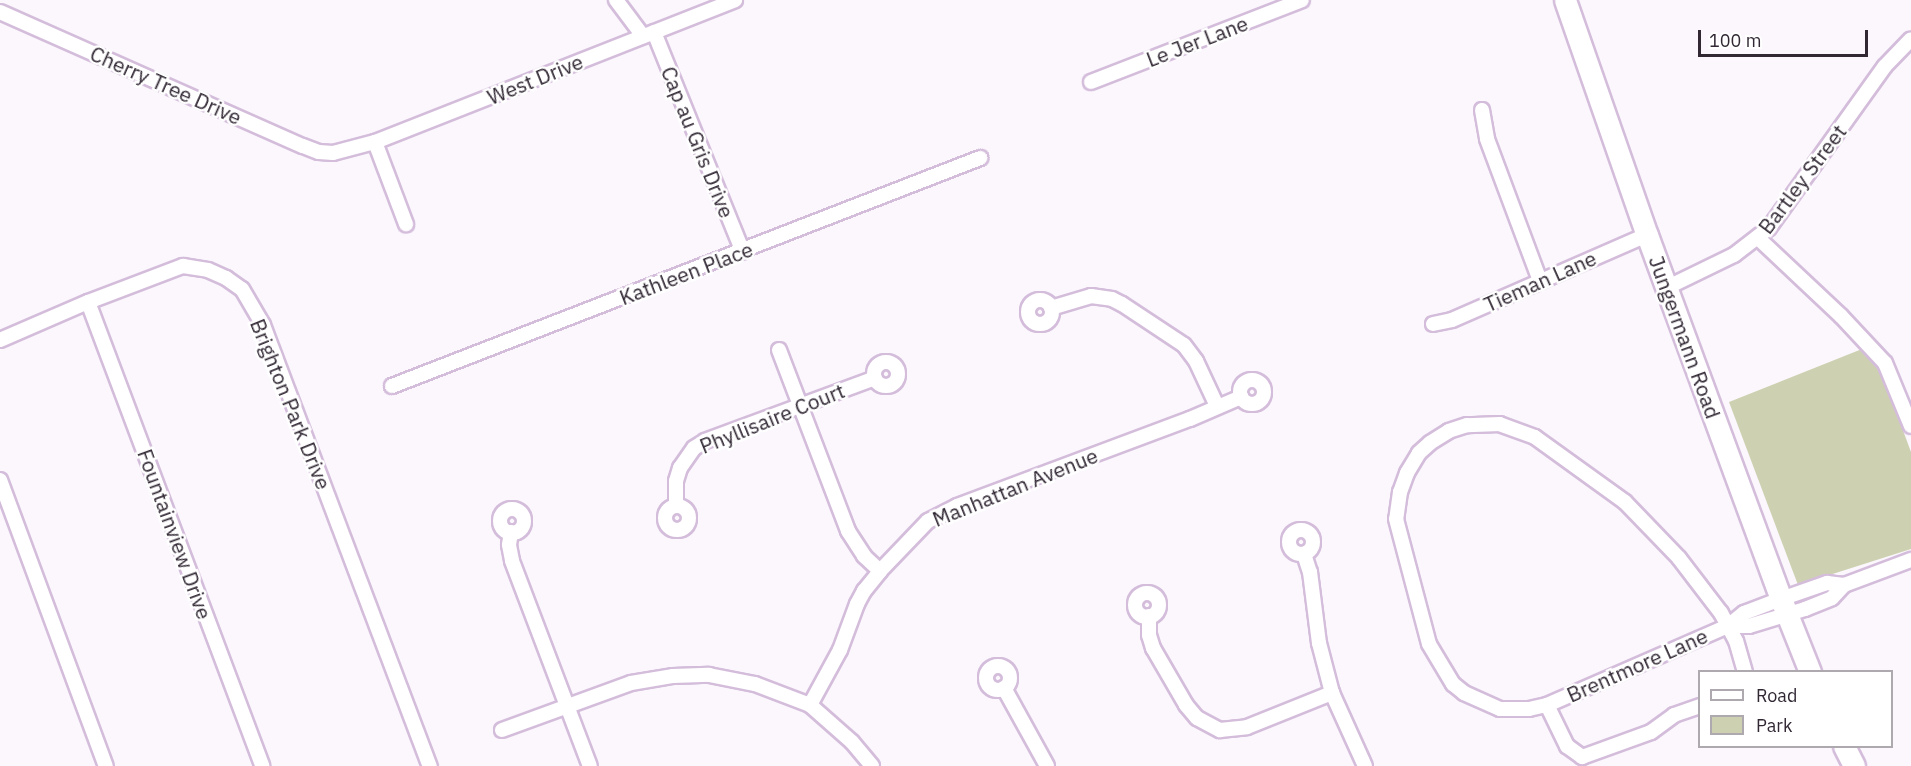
<!DOCTYPE html>
<style>
body{margin:0}
#map{position:relative;width:1911px;height:766px;overflow:hidden;background:#fbf7fd;font-family:"IBM Plex Sans",sans-serif}
div>[style]{position:absolute}
.green>*{inset:0;background:#ced1b1}
.roads{filter:drop-shadow(2px 0 #d4bddb) drop-shadow(-2px 0 #d4bddb) drop-shadow(0 2px #d4bddb) drop-shadow(0 -2px #d4bddb)}
.street>*{height:14px;margin:-7px;padding:0 7px;transform-origin:7px;border-radius:7px;background:#fff}
.street>.ring{margin:-7px;padding:0;box-sizing:content-box;background:none;border:14px solid #fff;border-radius:50%}
.primary>*{height:21px;margin:-10.5px;padding:0 10.5px;transform-origin:10.5px;border-radius:10.5px;background:#fff}
span{translate:-50% -50%;white-space:nowrap;text-align:center;line-height:1.15;-webkit-text-stroke:5px #fff;paint-order:stroke}
.street-label{font-size:21px;color:#312834}
.legend{position:absolute;left:1698px;top:670px;width:195px;height:78px;box-sizing:border-box;background:#fff;border:2px solid #ada9ae;margin:0;padding:8px 10px;list-style:none;font-size:18px;color:#312834}
.legend li{display:flex;align-items:center;gap:12px;height:30px}
.legend b{width:30px;border:2px solid #ada9ae}
.scale{position:absolute;left:1698px;top:30px;width:170px;height:27px;box-sizing:border-box;border:3px solid #312834;border-top:0;padding-left:8px;font-size:18px;line-height:21px;white-space:nowrap;color:#312834;-webkit-text-stroke:4px #fff;paint-order:stroke}
</style>
<div id="map">
<div class="green">
<i style="clip-path:polygon(1862px 349px,1874px 363px,1885px 382px,1911px 452px,1911px 549px,1798px 585px,1729px 402px)"></i>
</div>
<div class="roads">
<div class="street">
<i style="left:616px;top:0;width:45px;rotate:53.1deg"></i>
<i style="left:0;top:12px;width:331px;rotate:23.9deg"></i>
<i style="left:303px;top:146px;width:17px;rotate:21deg"></i>
<i style="left:319px;top:152px;width:14px;rotate:4deg"></i>
<i style="left:333px;top:153px;width:43px;rotate:-14.7deg"></i>
<i style="left:375px;top:142px;width:387px;rotate:-21.5deg"></i>
<i style="left:654px;top:32px;width:237px;rotate:68deg"></i>
<i style="left:1091px;top:82px;width:226px;rotate:-21.2deg"></i>
<i style="left:1482px;top:110px;width:29px;rotate:80deg"></i>
<i style="left:1487px;top:139px;width:152px;rotate:69.5deg"></i>
<i style="left:375px;top:142px;width:88px;rotate:69.3deg"></i>
<i style="left:1758px;top:238px;width:114px;rotate:43.2deg"></i>
<i style="left:1841px;top:316px;width:64px;rotate:46.9deg"></i>
<i style="left:1885px;top:363px;width:68px;rotate:67.6deg"></i>
<i style="left:1666px;top:288px;width:76px;rotate:-25.9deg"></i>
<i style="left:1734px;top:255px;width:44px;rotate:-37.6deg"></i>
<i style="left:1769px;top:228px;width:199px;rotate:-54.4deg"></i>
<i style="left:1885px;top:66px;width:37px;rotate:-46deg"></i>
<i class="ring" style="left:1028px;top:300px;width:10px;height:10px"></i>
<i style="left:88px;top:302px;width:496px;rotate:69.4deg"></i>
<i style="left:1051px;top:308px;width:42px;rotate:-16.7deg"></i>
<i style="left:1091px;top:296px;width:21px;rotate:8deg"></i>
<i style="left:1112px;top:299px;width:11px;rotate:27deg"></i>
<i style="left:1122px;top:304px;width:74px;rotate:33.5deg"></i>
<i style="left:1184px;top:345px;width:20px;rotate:53deg"></i>
<i style="left:1196px;top:361px;width:50px;rotate:65deg"></i>
<i style="left:1433px;top:324px;width:19px;rotate:-12deg"></i>
<i style="left:1452px;top:320px;width:213px;rotate:-23.6deg"></i>
<i style="left:0;top:340px;width:96px;rotate:-23.4deg"></i>
<i style="left:88px;top:302px;width:102px;rotate:-20.8deg"></i>
<i style="left:183px;top:266px;width:25px;rotate:9deg"></i>
<i style="left:208px;top:270px;width:20px;rotate:24deg"></i>
<i style="left:226px;top:278px;width:19px;rotate:35deg"></i>
<i style="left:242px;top:289px;width:42px;rotate:59.7deg"></i>
<i style="left:263px;top:325px;width:472px;rotate:69.3deg"></i>
<i style="left:779px;top:350px;width:194px;rotate:69.1deg"></i>
<i style="left:848px;top:531px;width:30px;rotate:57deg"></i>
<i style="left:864px;top:556px;width:22px;rotate:43deg"></i>
<i class="ring" style="left:874px;top:362px;width:10px;height:10px"></i>
<i class="ring" style="left:1240px;top:380px;width:10px;height:10px"></i>
<i style="left:392px;top:386px;width:631px;rotate:-21.19deg"></i>
<i style="left:0;top:480px;width:305px;rotate:69.7deg"></i>
<i style="left:676px;top:506px;width:25px;rotate:-90deg"></i>
<i style="left:676px;top:481px;width:14px;rotate:-73deg"></i>
<i style="left:680px;top:468px;width:24px;rotate:-55deg"></i>
<i style="left:694px;top:448px;width:13px;rotate:-32deg"></i>
<i style="left:705px;top:441px;width:181px;rotate:-20.3deg"></i>
<i class="ring" style="left:665px;top:506px;width:10px;height:10px"></i>
<i class="ring" style="left:500px;top:509px;width:10px;height:10px"></i>
<i class="ring" style="left:1289px;top:530px;width:10px;height:10px"></i>
<i style="left:511px;top:532px;width:13px;rotate:99deg"></i>
<i style="left:509px;top:545px;width:16px;rotate:79deg"></i>
<i style="left:512px;top:561px;width:219px;rotate:69.2deg"></i>
<i style="left:1304px;top:554px;width:19px;rotate:72deg"></i>
<i style="left:1310px;top:572px;width:72px;rotate:82.8deg"></i>
<i style="left:1319px;top:643px;width:52px;rotate:75.4deg"></i>
<i style="left:1332px;top:693px;width:80px;rotate:65.7deg"></i>
<i class="ring" style="left:1135px;top:593px;width:10px;height:10px"></i>
<i style="left:1149px;top:616px;width:19px;rotate:90deg"></i>
<i style="left:1149px;top:635px;width:14px;rotate:73deg"></i>
<i style="left:1153px;top:648px;width:66px;rotate:59.9deg"></i>
<i style="left:1186px;top:705px;width:17px;rotate:50deg"></i>
<i style="left:1197px;top:718px;width:26px;rotate:28deg"></i>
<i style="left:1220px;top:730px;width:27px;rotate:-6deg"></i>
<i style="left:1247px;top:727px;width:92px;rotate:-21.8deg"></i>
<i style="left:1728px;top:626px;width:21px"></i>
<i style="left:1749px;top:626px;width:59px;rotate:-16.9deg"></i>
<i style="left:1805px;top:609px;width:29px;rotate:-22deg"></i>
<i style="left:1832px;top:598px;width:18px;rotate:-47deg"></i>
<i class="ring" style="left:986px;top:666px;width:10px;height:10px"></i>
<i style="left:1745px;top:672px;width:32px;rotate:-106deg"></i>
<i style="left:1736px;top:641px;width:17px;rotate:-118deg"></i>
<i style="left:1728px;top:626px;width:15px;rotate:-118deg"></i>
<i style="left:1721px;top:613px;width:69px;rotate:-127.4deg"></i>
<i style="left:1679px;top:558px;width:78px;rotate:-134deg"></i>
<i style="left:1625px;top:502px;width:111px;rotate:-144.2deg"></i>
<i style="left:1535px;top:437px;width:37px;rotate:-160deg"></i>
<i style="left:1500px;top:424px;width:33px;rotate:178deg"></i>
<i style="left:1467px;top:425px;width:19px;rotate:162deg"></i>
<i style="left:1449px;top:431px;width:22px;rotate:148deg"></i>
<i style="left:1430px;top:443px;width:15px;rotate:138deg"></i>
<i style="left:1419px;top:453px;width:23px;rotate:121deg"></i>
<i style="left:1407px;top:473px;width:20px;rotate:110deg"></i>
<i style="left:1400px;top:492px;width:27px;rotate:98deg"></i>
<i style="left:1396px;top:519px;width:129px;rotate:75.2deg"></i>
<i style="left:1429px;top:644px;width:47px;rotate:59deg"></i>
<i style="left:1453px;top:684px;width:14px;rotate:39deg"></i>
<i style="left:1464px;top:693px;width:39px;rotate:24deg"></i>
<i style="left:1500px;top:709px;width:29px"></i>
<i style="left:1529px;top:709px;width:18px;rotate:-13deg"></i>
<i style="left:1547px;top:705px;width:197px;rotate:-23.6deg"></i>
<i style="left:1728px;top:626px;width:21px;rotate:-39deg"></i>
<i style="left:1744px;top:613px;width:40px;rotate:-21deg"></i>
<i style="left:1781px;top:599px;width:49px;rotate:-19.2deg"></i>
<i style="left:1827px;top:583px;width:17px;rotate:7deg"></i>
<i style="left:1844px;top:585px;width:72px;rotate:-20.5deg"></i>
<i style="left:1004px;top:688px;width:89px;rotate:61.1deg"></i>
<i style="left:810px;top:705px;width:63px;rotate:-61.4deg"></i>
<i style="left:840px;top:650px;width:49px;rotate:-69.7deg"></i>
<i style="left:857px;top:604px;width:15px;rotate:-62deg"></i>
<i style="left:864px;top:591px;width:26px;rotate:-51deg"></i>
<i style="left:880px;top:571px;width:69px;rotate:-46.2deg"></i>
<i style="left:928px;top:521px;width:33px;rotate:-27deg"></i>
<i style="left:957px;top:506px;width:249px;rotate:-20.5deg"></i>
<i style="left:1190px;top:419px;width:56px;rotate:-23.3deg"></i>
<i style="left:1547px;top:705px;width:46px;rotate:64deg"></i>
<i style="left:1567px;top:746px;width:19px;rotate:36deg"></i>
<i style="left:1582px;top:757px;width:73px;rotate:-19.9deg"></i>
<i style="left:1651px;top:732px;width:29px;rotate:-36deg"></i>
<i style="left:1674px;top:715px;width:28px;rotate:-19deg"></i>
<i style="left:502px;top:730px;width:137px;rotate:-20deg"></i>
<i style="left:631px;top:683px;width:43px;rotate:-9.5deg"></i>
<i style="left:673px;top:676px;width:36px;rotate:-2deg"></i>
<i style="left:709px;top:675px;width:47px;rotate:11.1deg"></i>
<i style="left:755px;top:684px;width:59px;rotate:20.9deg"></i>
<i style="left:810px;top:705px;width:56px;rotate:41.4deg"></i>
<i style="left:852px;top:742px;width:31px;rotate:50deg"></i>
</div>
<div class="primary">
<i style="left:1565px;top:0;width:249px;rotate:70.8deg"></i>
<i style="left:1647px;top:235px;width:388px;rotate:69.8deg"></i>
<i style="left:1781px;top:599px;width:79px;rotate:68.3deg"></i>
<i style="left:1844px;top:746px;width:22px;rotate:63deg"></i>
</div>
</div>
<div class="street-label">
<span style="left:1197px;top:41px;rotate:-21deg">Le Jer Lane</span>
<span style="left:535px;top:79px;rotate:-22deg">West Drive</span>
<span style="left:166px;top:85px;rotate:24deg">Cherry Tree Drive</span>
<span style="left:698px;top:142px;rotate:68deg">Cap au Gris Drive</span>
<span style="left:1802px;top:179px;rotate:-53deg">Bartley Street</span>
<span style="left:686px;top:273px;rotate:-21deg">Kathleen Place</span>
<span style="left:1540px;top:281px;rotate:-24deg">Tieman Lane</span>
<span style="left:1685px;top:337px;rotate:70deg">Jungermann Road</span>
<span style="left:291px;top:404px;rotate:68deg">Brighton Park Drive</span>
<span style="left:772px;top:418px;rotate:-22deg">Phyllisaire Court</span>
<span style="left:1015px;top:487px;rotate:-22deg">Manhattan Avenue</span>
<span style="left:175px;top:534px;rotate:70deg">Fountainview Drive</span>
<span style="left:1637px;top:665px;rotate:-24deg">Brentmore Lane</span>
</div>
<ul class="legend">
<li><b style="height:8px;background:#fff"></b>Road</li>
<li><b style="height:16px;background:#ced1b1"></b>Park</li>
</ul>
<div class="scale">100 m</div>
</div>
